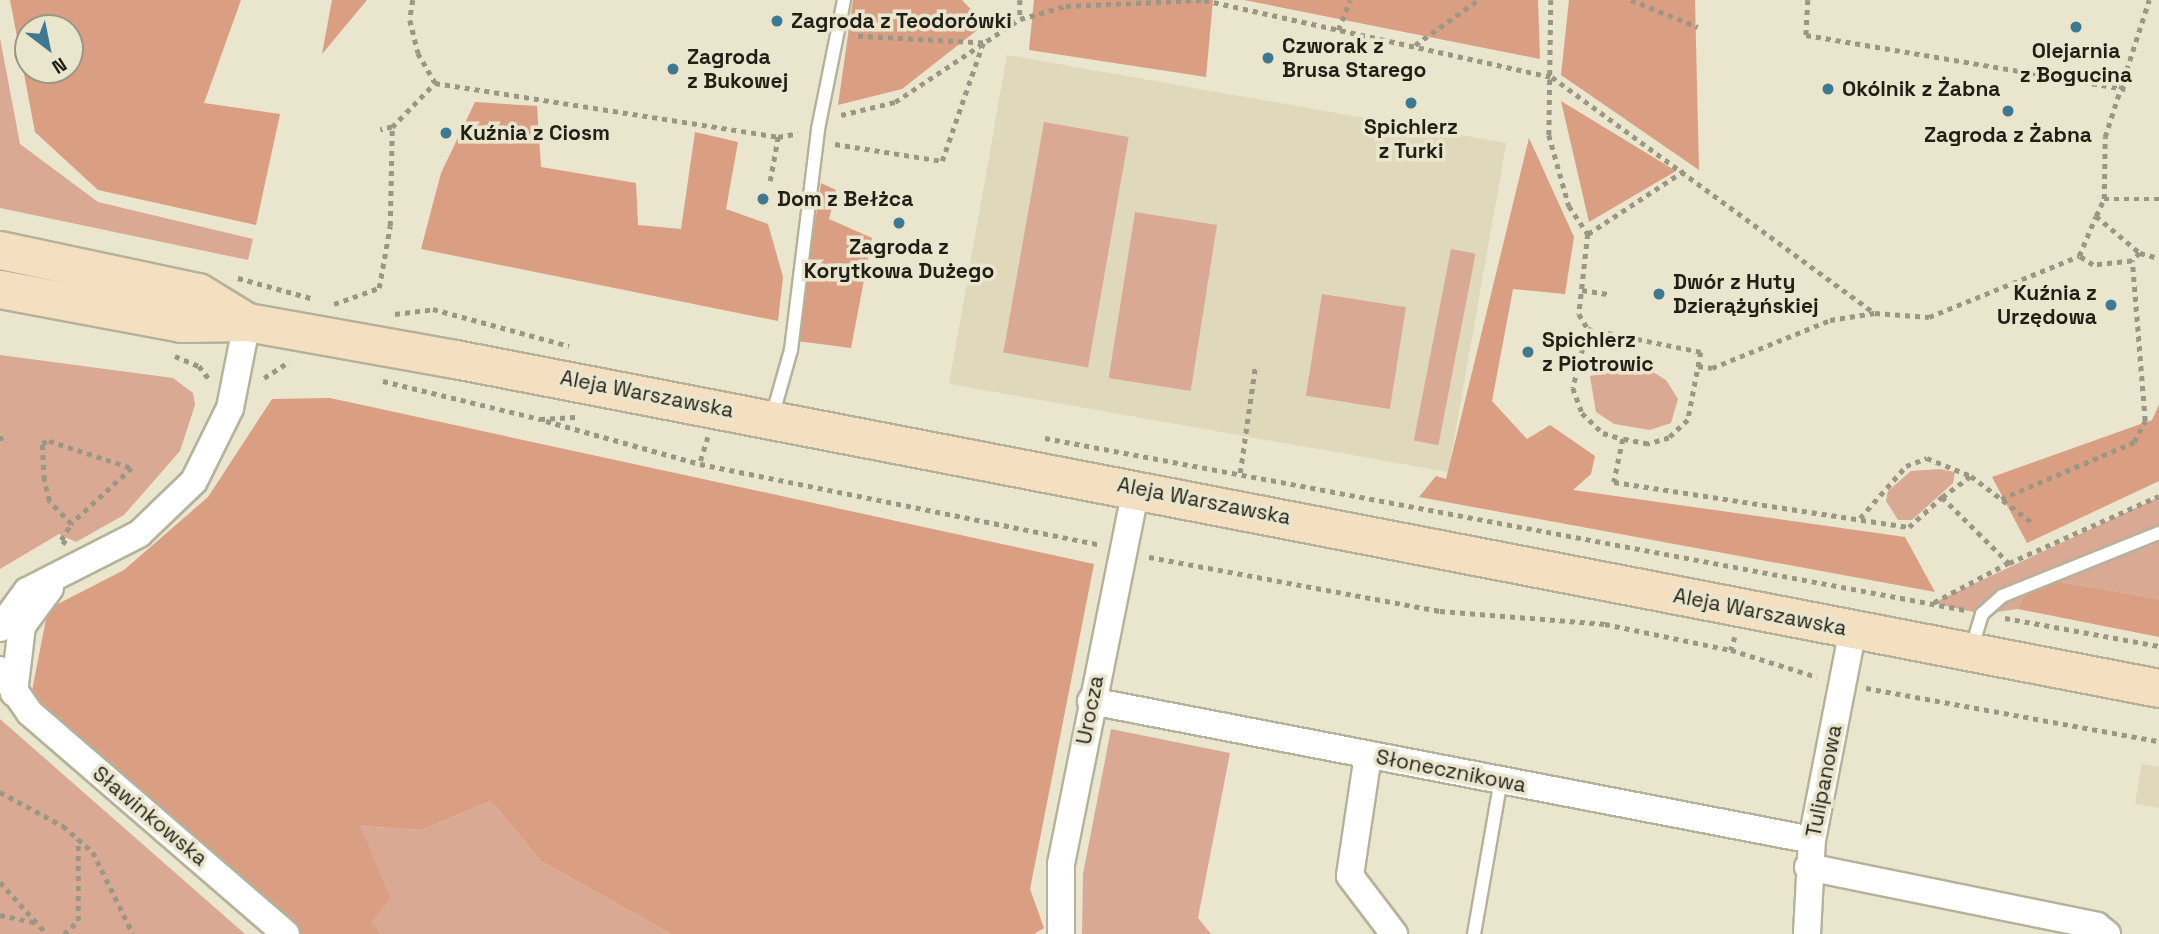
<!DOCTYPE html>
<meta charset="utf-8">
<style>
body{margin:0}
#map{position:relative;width:2159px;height:934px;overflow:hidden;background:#eae5cd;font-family:"Space Grotesk",sans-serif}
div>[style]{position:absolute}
.built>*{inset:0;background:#dfd8ba;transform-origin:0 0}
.green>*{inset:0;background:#daa994;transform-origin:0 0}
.forest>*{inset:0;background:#da9e83}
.path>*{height:4.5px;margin-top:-2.25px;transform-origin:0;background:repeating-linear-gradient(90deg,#9b9785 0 5px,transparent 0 10px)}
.roads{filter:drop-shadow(2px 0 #b6b19a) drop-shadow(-2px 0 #b6b19a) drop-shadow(0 2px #b6b19a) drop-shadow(0 -2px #b6b19a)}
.lane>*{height:12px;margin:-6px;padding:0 6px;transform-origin:6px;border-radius:6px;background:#fff}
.street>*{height:26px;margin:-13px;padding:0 13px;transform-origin:13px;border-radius:13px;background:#fff}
.secondary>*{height:37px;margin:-18.5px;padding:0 18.5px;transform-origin:18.5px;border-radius:18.5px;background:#f4dfc1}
.dots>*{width:19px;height:19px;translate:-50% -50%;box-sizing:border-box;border:4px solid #eae5cd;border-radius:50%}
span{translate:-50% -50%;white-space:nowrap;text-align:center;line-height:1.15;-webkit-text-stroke:7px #eae5cd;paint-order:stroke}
.poi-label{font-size:21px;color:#211f16;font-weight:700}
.left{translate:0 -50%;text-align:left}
.right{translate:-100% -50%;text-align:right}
.street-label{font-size:21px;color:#211f16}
.north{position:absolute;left:14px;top:14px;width:70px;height:70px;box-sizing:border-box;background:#eae5cd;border:2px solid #9a9684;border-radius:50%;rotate:148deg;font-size:19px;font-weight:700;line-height:28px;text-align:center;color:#211f16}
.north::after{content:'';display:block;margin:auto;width:24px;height:32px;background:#3d7a91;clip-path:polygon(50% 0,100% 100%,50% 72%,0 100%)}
</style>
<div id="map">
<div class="built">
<i style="left:1007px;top:55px;width:507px;height:334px;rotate:10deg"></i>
<i style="clip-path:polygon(2142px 764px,2159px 767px,2159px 808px,2135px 804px)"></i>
</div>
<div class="green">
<i style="clip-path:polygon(0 38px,20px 144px,98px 202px,253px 239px,248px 260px,0 208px)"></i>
<i style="left:1044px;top:122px;width:86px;height:234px;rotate:10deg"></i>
<i style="left:1135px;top:212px;width:83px;height:168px;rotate:9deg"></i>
<i style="left:1451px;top:249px;width:25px;height:195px;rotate:11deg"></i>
<i style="left:1322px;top:294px;width:85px;height:103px;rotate:9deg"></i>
<i style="clip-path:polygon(0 355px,173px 378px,193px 393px,195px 405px,180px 451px,124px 515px,76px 542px,59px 534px,0 569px)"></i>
<i style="clip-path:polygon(1645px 367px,1666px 380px,1678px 399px,1671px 423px,1650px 430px,1614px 424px,1596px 412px,1590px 376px)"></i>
<i style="clip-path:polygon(1940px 469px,1955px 472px,1953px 483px,1912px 520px,1898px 520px,1886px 501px,1888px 491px,1911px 471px)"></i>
<i style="clip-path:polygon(2159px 497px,2159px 599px,2055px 581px,2023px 597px,2018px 609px,1982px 614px,1933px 603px)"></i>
<i style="clip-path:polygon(0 719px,245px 934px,0 934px)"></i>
<i style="clip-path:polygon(1111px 729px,1230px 753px,1198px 918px,1211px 934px,1082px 934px,1083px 874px)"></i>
<i style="clip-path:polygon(491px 801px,541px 861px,671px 934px,381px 934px,372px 921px,359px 826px,421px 830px)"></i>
</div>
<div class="forest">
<i style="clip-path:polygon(evenodd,10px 0,241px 0,204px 103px,280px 114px,256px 225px,98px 190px,35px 132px,10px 0,28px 28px,70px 28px,70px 70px,28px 70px,28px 28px)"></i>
<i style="clip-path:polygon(332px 0,367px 0,322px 54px)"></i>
<i style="clip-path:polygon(853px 0,962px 0,985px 24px,902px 89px,838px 105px)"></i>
<i style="clip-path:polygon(1034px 0,1213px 0,1206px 77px,1029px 50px)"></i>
<i style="clip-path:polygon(1244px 0,1538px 0,1540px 59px)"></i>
<i style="clip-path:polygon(1569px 0,1695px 0,1699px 170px,1561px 75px)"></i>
<i style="clip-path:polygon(1561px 101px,1676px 171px,1589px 222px)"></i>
<i style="clip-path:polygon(475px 102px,537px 106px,541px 167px,636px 183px,638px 225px,681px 229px,695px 132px,738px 142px,726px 209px,768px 224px,783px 277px,778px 321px,421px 249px,441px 173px)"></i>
<i style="clip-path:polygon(1529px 138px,1574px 237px,1565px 294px,1513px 289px,1492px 401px,1527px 439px,1550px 425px,1595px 456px,1591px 474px,1573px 490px,1905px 537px,1935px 592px,1419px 497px,1436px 476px,1446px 479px)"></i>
<i style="clip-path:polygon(821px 183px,836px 190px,829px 219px,872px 238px,851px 348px,797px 341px)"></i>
<i style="clip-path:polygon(330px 398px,1094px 564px,1030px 889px,1044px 928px,1034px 934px,671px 934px,541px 861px,491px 801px,421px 830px,360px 826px,390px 898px,372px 921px,381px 934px,301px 934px,30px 701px,48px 609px,124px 570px,208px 497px,272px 399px)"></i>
<i style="clip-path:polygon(2159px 405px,2159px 481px,2027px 543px,1992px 477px,2152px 420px)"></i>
<i style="clip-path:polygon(2055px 581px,2159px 599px,2159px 637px,2018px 609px,2023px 597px)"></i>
</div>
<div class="path">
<i style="left:413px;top:0;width:20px;rotate:99deg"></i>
<i style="left:410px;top:20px;width:34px;rotate:76deg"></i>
<i style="left:418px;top:53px;width:34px;rotate:60deg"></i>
<i style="left:435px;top:83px;width:347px;rotate:8.9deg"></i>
<i style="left:778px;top:137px;width:20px;rotate:-11deg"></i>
<i style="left:1020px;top:0;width:19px;rotate:90deg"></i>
<i style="left:1551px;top:0;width:135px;rotate:90.8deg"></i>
<i style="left:1549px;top:135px;width:74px;rotate:74.3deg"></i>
<i style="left:1569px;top:206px;width:34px;rotate:56deg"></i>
<i style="left:1588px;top:234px;width:81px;rotate:96.4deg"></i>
<i style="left:1579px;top:314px;width:17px;rotate:59deg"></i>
<i style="left:1588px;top:329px;width:61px;rotate:104.3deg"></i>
<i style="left:1573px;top:388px;width:27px;rotate:70deg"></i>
<i style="left:1582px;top:413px;width:29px;rotate:44deg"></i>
<i style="left:1603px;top:433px;width:21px;rotate:17deg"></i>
<i style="left:1623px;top:439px;width:44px;rotate:101.8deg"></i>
<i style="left:1614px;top:482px;width:298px;rotate:8.7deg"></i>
<i style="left:1909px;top:527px;width:45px;rotate:-42.3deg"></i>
<i style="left:1942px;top:497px;width:94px;rotate:44.6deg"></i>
<i style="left:2009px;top:563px;width:85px;rotate:151.9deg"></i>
<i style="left:1631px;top:0;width:72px;rotate:21.9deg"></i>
<i style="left:1808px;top:0;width:35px;rotate:93deg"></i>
<i style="left:1806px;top:35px;width:324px;rotate:9.6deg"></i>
<i style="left:1338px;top:30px;width:32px;rotate:-68deg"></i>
<i style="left:1415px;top:45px;width:77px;rotate:-35.5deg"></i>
<i style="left:841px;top:115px;width:56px;rotate:-13.5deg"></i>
<i style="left:895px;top:102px;width:150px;rotate:-33.6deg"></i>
<i style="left:1020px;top:19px;width:48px;rotate:-15.8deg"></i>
<i style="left:1066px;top:6px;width:138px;rotate:-2.5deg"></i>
<i style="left:1204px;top:0;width:356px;rotate:12.5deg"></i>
<i style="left:1552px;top:77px;width:400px;rotate:36.2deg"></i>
<i style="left:1875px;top:313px;width:54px;rotate:4.2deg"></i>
<i style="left:1929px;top:317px;width:162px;rotate:-22.1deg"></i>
<i style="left:392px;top:127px;width:62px;rotate:-45.7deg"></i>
<i style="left:835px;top:144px;width:108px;rotate:9deg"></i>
<i style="left:942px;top:161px;width:125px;rotate:-70.8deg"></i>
<i style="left:983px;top:43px;width:129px;rotate:-176.9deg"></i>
<i style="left:770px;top:181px;width:45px;rotate:-79.7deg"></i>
<i style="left:2104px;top:199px;width:55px"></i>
<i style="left:2096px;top:216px;width:19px;rotate:-65deg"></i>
<i style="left:2104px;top:199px;width:62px;rotate:-89.1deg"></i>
<i style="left:2105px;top:137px;width:144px;rotate:-72.2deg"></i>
<i style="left:1588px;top:234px;width:116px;rotate:-33.4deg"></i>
<i style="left:2140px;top:253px;width:11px;rotate:135deg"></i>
<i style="left:2132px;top:261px;width:39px;rotate:174deg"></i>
<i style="left:2093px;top:265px;width:17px;rotate:-147deg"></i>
<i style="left:2079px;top:256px;width:43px;rotate:-67deg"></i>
<i style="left:2096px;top:216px;width:57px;rotate:40.1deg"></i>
<i style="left:2140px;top:253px;width:20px;rotate:15deg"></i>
<i style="left:238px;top:278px;width:79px;rotate:15.4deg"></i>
<i style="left:1582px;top:290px;width:26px;rotate:9deg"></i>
<i style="left:334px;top:304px;width:48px;rotate:-19.6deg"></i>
<i style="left:379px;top:288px;width:63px;rotate:-79.9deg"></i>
<i style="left:390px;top:226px;width:99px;rotate:-88.8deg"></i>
<i style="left:392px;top:127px;width:12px;rotate:166deg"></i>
<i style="left:395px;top:314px;width:38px;rotate:-7deg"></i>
<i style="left:433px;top:309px;width:141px;rotate:15.2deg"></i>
<i style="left:1588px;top:329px;width:115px;rotate:11.5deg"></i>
<i style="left:1701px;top:352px;width:69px;rotate:100.8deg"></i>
<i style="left:1688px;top:420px;width:26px;rotate:137deg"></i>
<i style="left:1669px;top:438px;width:22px;rotate:164deg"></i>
<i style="left:1648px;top:444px;width:25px;rotate:-169deg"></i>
<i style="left:175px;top:356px;width:26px;rotate:23deg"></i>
<i style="left:199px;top:366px;width:18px;rotate:52deg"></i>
<i style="left:1698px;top:366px;width:14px;rotate:8deg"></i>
<i style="left:1712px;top:368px;width:127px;rotate:-22.1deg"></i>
<i style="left:1830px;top:320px;width:45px;rotate:-9deg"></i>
<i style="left:264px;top:378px;width:30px;rotate:-33deg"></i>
<i style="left:383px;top:381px;width:162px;rotate:13.6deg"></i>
<i style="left:540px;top:419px;width:36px;rotate:-3deg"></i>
<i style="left:546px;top:421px;width:160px;rotate:15.6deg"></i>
<i style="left:0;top:436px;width:8px;rotate:67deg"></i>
<i style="left:708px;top:437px;width:28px;rotate:107deg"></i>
<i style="left:700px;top:464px;width:408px;rotate:11.4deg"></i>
<i style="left:1045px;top:438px;width:936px;rotate:10.59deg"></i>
<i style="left:1240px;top:473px;width:107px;rotate:-81.9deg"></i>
<i style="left:1942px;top:497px;width:36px;rotate:-36deg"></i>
<i style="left:2001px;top:499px;width:145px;rotate:-23.2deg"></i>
<i style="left:2134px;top:442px;width:24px;rotate:-62deg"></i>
<i style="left:2145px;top:421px;width:161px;rotate:-94.6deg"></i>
<i style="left:1860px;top:518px;width:69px;rotate:-48.5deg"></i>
<i style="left:1906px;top:466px;width:22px;rotate:-21deg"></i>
<i style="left:1927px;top:458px;width:48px;rotate:22.2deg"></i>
<i style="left:1971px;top:476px;width:78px;rotate:37.2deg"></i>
<i style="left:66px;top:544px;width:6px;rotate:-141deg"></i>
<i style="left:61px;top:540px;width:19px;rotate:-58deg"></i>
<i style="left:71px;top:524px;width:32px;rotate:-134deg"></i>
<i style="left:49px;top:501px;width:22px;rotate:-103deg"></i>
<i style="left:44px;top:480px;width:37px;rotate:-93deg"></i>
<i style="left:42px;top:443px;width:7px;rotate:-16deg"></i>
<i style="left:49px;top:441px;width:87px;rotate:18deg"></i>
<i style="left:132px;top:468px;width:83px;rotate:137.4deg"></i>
<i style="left:1149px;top:557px;width:296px;rotate:10.5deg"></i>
<i style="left:1440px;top:611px;width:166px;rotate:4.5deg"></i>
<i style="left:1605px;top:624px;width:129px;rotate:11.7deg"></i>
<i style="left:2009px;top:563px;width:164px;rotate:-24.1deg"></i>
<i style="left:2005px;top:618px;width:157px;rotate:10.3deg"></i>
<i style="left:1735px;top:637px;width:14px;rotate:107deg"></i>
<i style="left:1731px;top:650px;width:90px;rotate:17.4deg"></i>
<i style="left:1866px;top:688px;width:298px;rotate:10.3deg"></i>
<i style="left:0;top:792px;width:72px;rotate:28.4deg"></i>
<i style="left:63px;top:826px;width:40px;rotate:41deg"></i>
<i style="left:93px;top:852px;width:91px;rotate:64deg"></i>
<i style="left:0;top:882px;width:70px;rotate:47.9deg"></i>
<i style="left:0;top:915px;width:39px;rotate:12deg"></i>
<i style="left:64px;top:934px;width:19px;rotate:-43deg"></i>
<i style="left:78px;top:921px;width:82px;rotate:-90deg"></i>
</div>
<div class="roads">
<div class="lane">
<i style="left:772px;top:417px;width:70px;rotate:-74.2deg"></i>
<i style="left:791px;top:350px;width:223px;rotate:-83deg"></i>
<i style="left:818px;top:129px;width:132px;rotate:-78.6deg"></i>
<i style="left:1971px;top:650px;width:38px;rotate:-73deg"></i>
<i style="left:1982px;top:614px;width:27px;rotate:-42deg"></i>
<i style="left:2002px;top:596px;width:169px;rotate:-21.9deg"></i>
<i style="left:1474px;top:934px;width:156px;rotate:-80.1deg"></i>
</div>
<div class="street">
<i style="left:0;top:628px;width:46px;rotate:-53.9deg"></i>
<i style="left:27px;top:591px;width:126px;rotate:-27deg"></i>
<i style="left:139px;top:534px;width:76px;rotate:-43.9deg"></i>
<i style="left:194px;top:481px;width:81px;rotate:-63.7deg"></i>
<i style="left:230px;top:408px;width:88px;rotate:-78.8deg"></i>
<i style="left:0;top:670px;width:52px;rotate:55.1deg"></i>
<i style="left:30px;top:713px;width:338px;rotate:40.8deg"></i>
<i style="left:14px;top:693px;width:67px;rotate:-83.2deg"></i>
<i style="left:22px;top:626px;width:47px;rotate:-53.6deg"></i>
<i style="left:1091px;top:701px;width:734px;rotate:10.91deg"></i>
<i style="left:1368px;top:755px;width:122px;rotate:98.5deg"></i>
<i style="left:1350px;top:876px;width:73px;rotate:52.8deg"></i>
<i style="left:1808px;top:867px;width:295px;rotate:11.5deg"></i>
<i style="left:2097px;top:926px;width:13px;rotate:39deg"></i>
<i style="left:1061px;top:934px;width:70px;rotate:-90deg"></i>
<i style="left:1061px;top:864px;width:383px;rotate:-78.7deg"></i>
<i style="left:1807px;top:934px;width:94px;rotate:-87deg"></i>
<i style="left:1812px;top:840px;width:214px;rotate:-79deg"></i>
</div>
<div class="secondary">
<i style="left:0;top:250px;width:202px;rotate:12deg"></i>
<i style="left:198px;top:292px;width:57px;rotate:31.5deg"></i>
<i style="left:0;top:289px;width:184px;rotate:10.6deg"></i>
<i style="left:181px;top:323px;width:66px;rotate:-0.9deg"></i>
<i style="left:247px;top:322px;width:211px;rotate:10.1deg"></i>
<i style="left:455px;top:359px;width:1735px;rotate:10.93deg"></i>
</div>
</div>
<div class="dots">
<i style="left:777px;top:21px;background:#3d7a91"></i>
<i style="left:2076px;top:27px;background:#3d7a91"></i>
<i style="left:1268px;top:58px;background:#3d7a91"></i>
<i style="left:673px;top:69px;background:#3d7a91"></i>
<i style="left:1828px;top:89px;background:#3d7a91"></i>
<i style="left:1411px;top:103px;background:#3d7a91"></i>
<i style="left:2008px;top:111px;background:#3d7a91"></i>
<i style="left:446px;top:133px;background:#3d7a91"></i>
<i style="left:763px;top:199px;background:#3d7a91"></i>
<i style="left:899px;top:223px;background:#3d7a91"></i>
<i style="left:1659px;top:294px;background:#3d7a91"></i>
<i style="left:2111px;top:305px;background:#3d7a91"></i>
<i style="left:1528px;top:352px;background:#3d7a91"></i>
</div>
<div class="poi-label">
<span class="left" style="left:791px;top:21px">Zagroda z Teodorówki</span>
<span class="left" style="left:1282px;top:58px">Czworak z<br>Brusa Starego</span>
<span style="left:2076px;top:63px">Olejarnia<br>z Bogucina</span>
<span class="left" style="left:687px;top:69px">Zagroda<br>z Bukowej</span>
<span class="left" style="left:1842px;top:89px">Okólnik z Żabna</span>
<span style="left:1411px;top:139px">Spichlerz<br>z Turki</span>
<span class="left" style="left:460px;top:133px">Kuźnia z Ciosm</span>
<span style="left:2008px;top:135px">Zagroda z Żabna</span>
<span class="left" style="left:777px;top:199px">Dom z Bełżca</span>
<span style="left:899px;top:259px">Zagroda z<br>Korytkowa Dużego</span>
<span class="left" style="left:1673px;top:294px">Dwór z Huty<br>Dzierążyńskiej</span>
<span class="right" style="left:2097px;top:305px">Kuźnia z<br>Urzędowa</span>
<span class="left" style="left:1542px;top:352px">Spichlerz<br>z Piotrowic</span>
</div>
<div class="street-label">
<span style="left:647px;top:394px;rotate:11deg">Aleja Warszawska</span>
<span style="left:1204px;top:501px;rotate:11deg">Aleja Warszawska</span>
<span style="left:1760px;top:612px;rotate:11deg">Aleja Warszawska</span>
<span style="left:1090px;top:710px;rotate:-79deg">Urocza</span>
<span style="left:1451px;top:771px;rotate:11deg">Słonecznikowa</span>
<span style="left:1824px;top:781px;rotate:-79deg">Tulipanowa</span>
<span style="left:150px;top:816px;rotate:40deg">Sławinkowska</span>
</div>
<div class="north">N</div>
</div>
